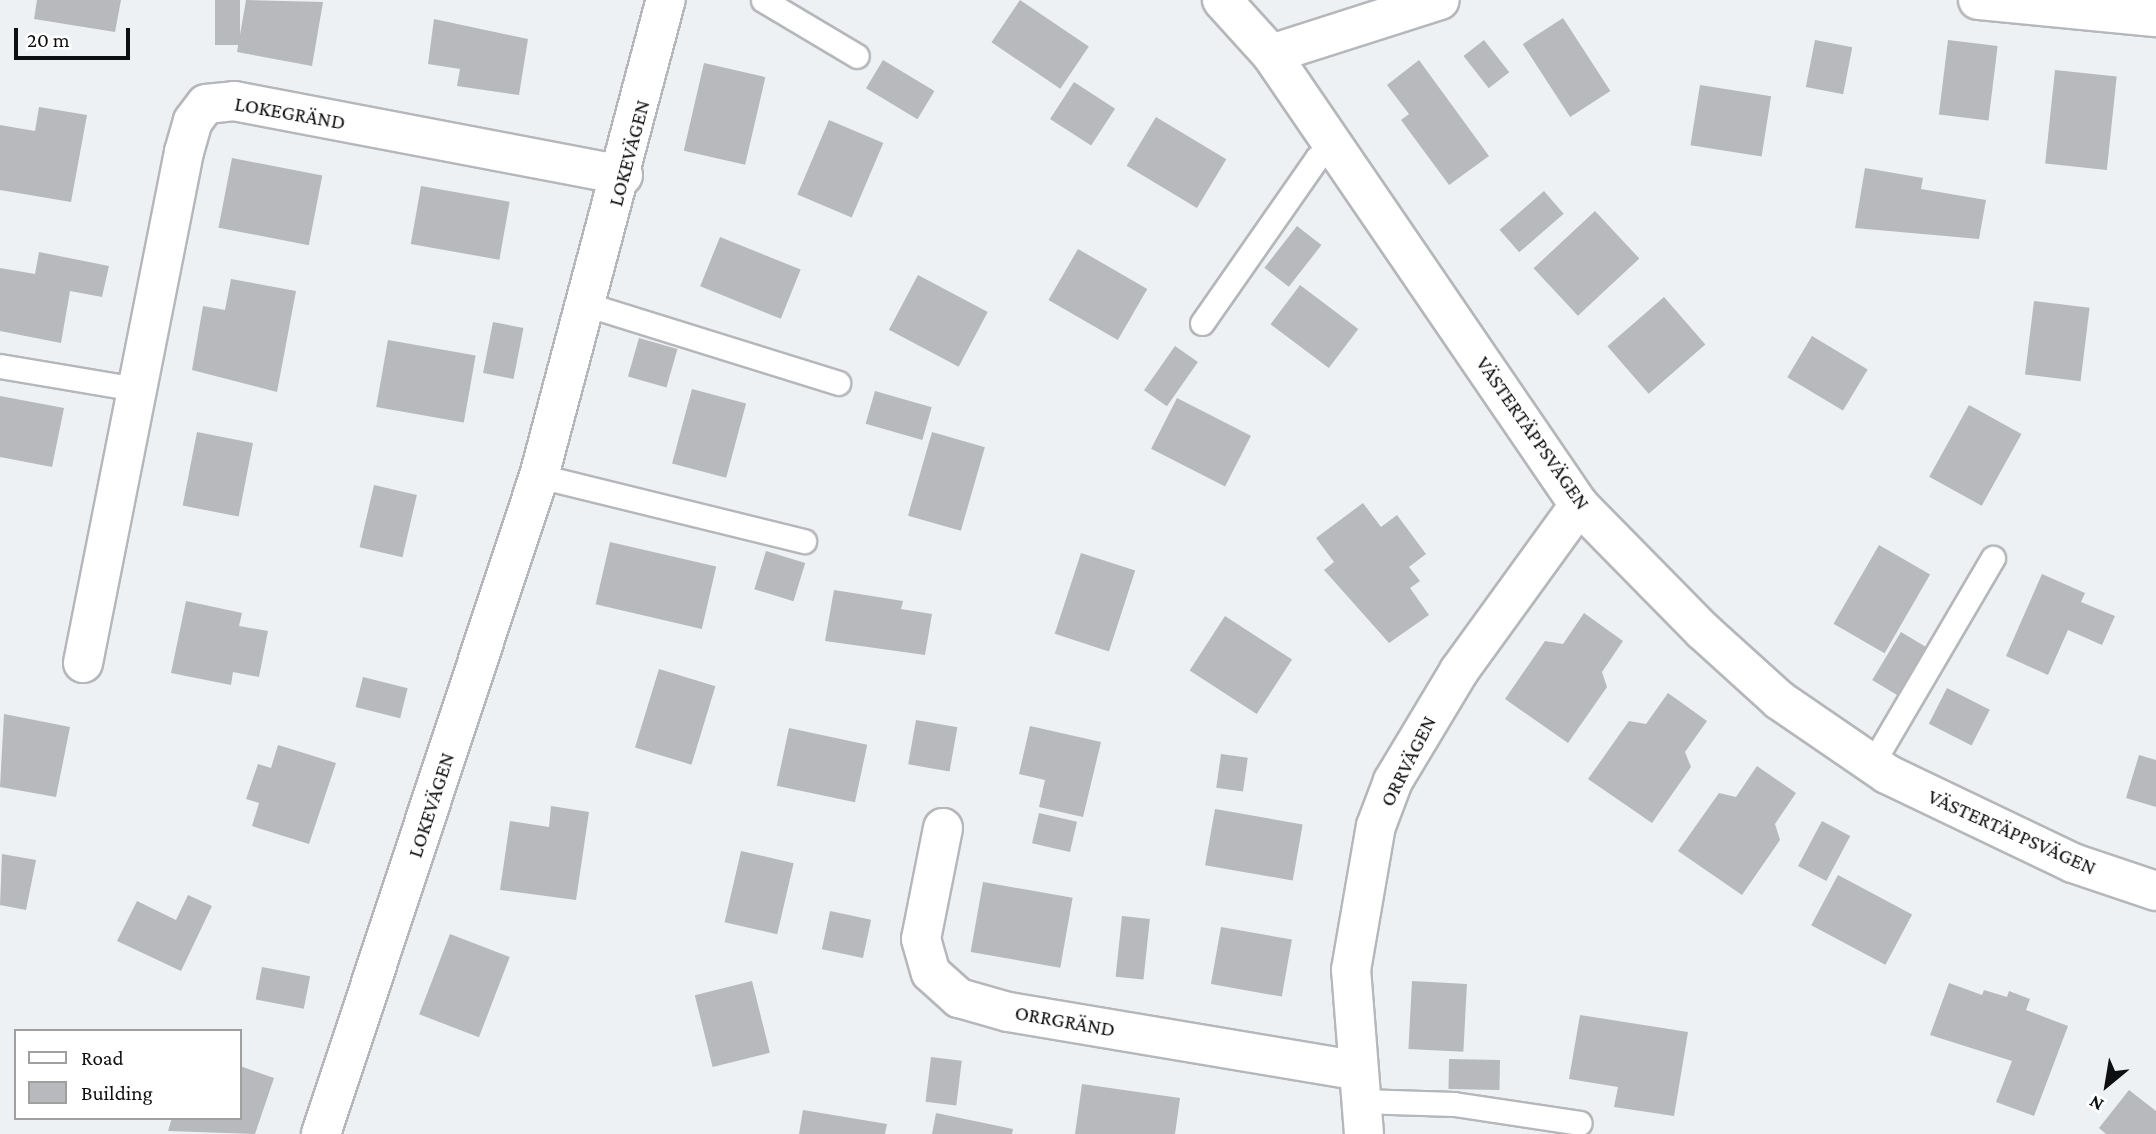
<!DOCTYPE html>
<meta charset="utf-8">
<style>
body{margin:0}
#map{position:relative;width:2156px;height:1134px;overflow:hidden;background:#eef1f3;font-family:"Crimson Pro",serif}
div>[style]{position:absolute}
.building>*{inset:0;background:#b7b9bc;transform-origin:0 0}
.roads{filter:drop-shadow(2px 0 #b5b7ba) drop-shadow(-2px 0 #b5b7ba) drop-shadow(0 2px #b5b7ba) drop-shadow(0 -2px #b5b7ba)}
.lane>*{height:23px;margin:-11.5px;padding:0 11.5px;transform-origin:11.5px;border-radius:11.5px;background:#fff}
.street>*{height:38px;margin:-19px;padding:0 19px;transform-origin:19px;border-radius:19px;background:#fff}
span{translate:-50% -50%;white-space:nowrap;text-align:center;line-height:1.15;-webkit-text-stroke:6px #fff;paint-order:stroke}
.street-label{font-size:21px;color:#0e0f10}
.legend{position:absolute;left:14px;top:1029px;width:228px;height:91px;box-sizing:border-box;background:#fff;border:2px solid #9f9f9f;margin:0;padding:9px 12px;list-style:none;font-size:21px;color:#0e0f10}
.legend li{display:flex;align-items:center;gap:14px;height:35px}
.legend b{width:35px;border:2px solid #9f9f9f}
.north{position:absolute;left:2072px;top:1050px;width:70px;height:70px;-webkit-text-stroke:5px #fff;paint-order:stroke;rotate:210deg;font-size:19px;font-weight:700;line-height:28px;text-align:center;color:#0e0f10}
.north::after{content:'';display:block;margin:auto;width:24px;height:32px;background:#0e0f10;clip-path:polygon(50% 0,100% 100%,50% 72%,0 100%)}
.scale{position:absolute;left:14px;top:28px;width:116px;height:32px;box-sizing:border-box;border:4px solid #0e0f10;border-top:0;padding-left:9px;font-size:21px;line-height:24px;white-space:nowrap;color:#0e0f10;-webkit-text-stroke:5px #fff;paint-order:stroke}
</style>
<div id="map">
<div class="building">
<i style="clip-path:polygon(37px 0,121px 0,115px 32px,34px 19px)"></i>
<i style="left:215px;top:0;width:25px;height:45px"></i>
<i style="clip-path:polygon(246px 0,323px 2px,312px 66px,237px 52px)"></i>
<i style="left:1020px;top:0;width:83px;height:51px;rotate:34deg"></i>
<i style="left:1563px;top:18px;width:87px;height:48px;rotate:57deg"></i>
<i style="clip-path:polygon(434px 19px,528px 39px,519px 95px,457px 86px,460px 69px,428px 64px)"></i>
<i style="left:1484px;top:40px;width:41px;height:26px;rotate:52deg"></i>
<i style="left:1815px;top:40px;width:38px;height:48px;rotate:11deg"></i>
<i style="left:1948px;top:40px;width:50px;height:75px;rotate:7deg"></i>
<i style="left:883px;top:60px;width:60px;height:33px;rotate:31deg"></i>
<i style="clip-path:polygon(1419px 60px,1489px 156px,1449px 185px,1401px 120px,1409px 114px,1387px 85px)"></i>
<i style="left:704px;top:63px;width:63px;height:90px;rotate:13deg"></i>
<i style="left:2055px;top:70px;width:62px;height:94px;rotate:6deg"></i>
<i style="left:1074px;top:82px;width:49px;height:44px;rotate:33deg"></i>
<i style="left:1700px;top:85px;width:72px;height:61px;rotate:9deg"></i>
<i style="clip-path:polygon(39px 107px,87px 115px,71px 202px,0 190px,0 125px,35px 131px)"></i>
<i style="left:1156px;top:117px;width:82px;height:57px;rotate:31deg"></i>
<i style="left:829px;top:120px;width:59px;height:81px;rotate:23deg"></i>
<i style="left:232px;top:158px;width:92px;height:71px;rotate:11deg"></i>
<i style="clip-path:polygon(1865px 168px,1923px 178px,1921px 189px,1986px 200px,1979px 239px,1855px 228px)"></i>
<i style="left:421px;top:186px;width:90px;height:59px;rotate:10deg"></i>
<i style="left:1544px;top:191px;width:30px;height:59px;rotate:49deg"></i>
<i style="left:1595px;top:211px;width:65px;height:84px;rotate:47deg"></i>
<i style="left:1297px;top:226px;width:31px;height:53px;rotate:38deg"></i>
<i style="left:720px;top:237px;width:87px;height:53px;rotate:22deg"></i>
<i style="left:1078px;top:249px;width:80px;height:59px;rotate:30deg"></i>
<i style="clip-path:polygon(39px 252px,109px 266px,102px 297px,70px 291px,61px 343px,0 331px,0 268px,35px 274px)"></i>
<i style="left:918px;top:275px;width:79px;height:62px;rotate:28deg"></i>
<i style="clip-path:polygon(231px 279px,296px 291px,277px 392px,192px 370px,203px 306px,225px 310px)"></i>
<i style="left:1300px;top:285px;width:73px;height:49px;rotate:37deg"></i>
<i style="left:1664px;top:297px;width:63px;height:75px;rotate:49deg"></i>
<i style="left:2034px;top:301px;width:56px;height:74px;rotate:7deg"></i>
<i style="left:493px;top:322px;width:31px;height:52px;rotate:11deg"></i>
<i style="left:1812px;top:336px;width:65px;height:48px;rotate:31deg"></i>
<i style="left:639px;top:338px;width:40px;height:40px;rotate:16deg"></i>
<i style="left:388px;top:340px;width:89px;height:68px;rotate:10deg"></i>
<i style="left:1175px;top:346px;width:28px;height:54px;rotate:35deg"></i>
<i style="left:692px;top:389px;width:56px;height:77px;rotate:15deg"></i>
<i style="left:875px;top:391px;width:59px;height:34px;rotate:16deg"></i>
<i style="clip-path:polygon(0 396px,64px 408px,52px 467px,0 457px)"></i>
<i style="left:1177px;top:398px;width:83px;height:57px;rotate:27deg"></i>
<i style="left:1969px;top:405px;width:60px;height:82px;rotate:29deg"></i>
<i style="left:197px;top:432px;width:57px;height:75px;rotate:11deg"></i>
<i style="left:932px;top:432px;width:55px;height:87px;rotate:16deg"></i>
<i style="left:374px;top:485px;width:44px;height:64px;rotate:13deg"></i>
<i style="clip-path:polygon(1363px 503px,1381px 527px,1397px 515px,1426px 554px,1409px 567px,1420px 581px,1410px 588px,1429px 615px,1389px 643px,1324px 570px,1334px 562px,1316px 538px)"></i>
<i style="left:610px;top:542px;width:109px;height:64px;rotate:13deg"></i>
<i style="left:1879px;top:545px;width:59px;height:91px;rotate:30deg"></i>
<i style="left:766px;top:551px;width:41px;height:40px;rotate:17deg"></i>
<i style="left:1081px;top:553px;width:57px;height:85px;rotate:18deg"></i>
<i style="clip-path:polygon(2042px 574px,2085px 593px,2081px 602px,2115px 616px,2102px 645px,2068px 630px,2048px 675px,2006px 656px)"></i>
<i style="clip-path:polygon(834px 590px,903px 601px,901px 609px,932px 614px,925px 655px,825px 641px)"></i>
<i style="clip-path:polygon(186px 601px,242px 613px,239px 626px,268px 631px,259px 677px,233px 672px,231px 685px,171px 673px)"></i>
<i style="clip-path:polygon(1584px 613px,1623px 641px,1602px 672px,1607px 687px,1568px 743px,1505px 699px,1545px 641px,1563px 644px)"></i>
<i style="left:1225px;top:616px;width:80px;height:65px;rotate:33deg"></i>
<i style="left:1901px;top:632px;width:33px;height:56px;rotate:31deg"></i>
<i style="left:659px;top:669px;width:59px;height:82px;rotate:17deg"></i>
<i style="left:363px;top:677px;width:46px;height:31px;rotate:14deg"></i>
<i style="left:1947px;top:688px;width:48px;height:40px;rotate:27deg"></i>
<i style="clip-path:polygon(1668px 693px,1707px 721px,1685px 752px,1691px 767px,1652px 823px,1588px 779px,1629px 721px,1646px 724px)"></i>
<i style="clip-path:polygon(4px 714px,70px 727px,56px 797px,0 787px)"></i>
<i style="left:916px;top:720px;width:42px;height:45px;rotate:10deg"></i>
<i style="clip-path:polygon(1030px 726px,1101px 742px,1083px 817px,1039px 807px,1045px 780px,1019px 774px)"></i>
<i style="left:789px;top:728px;width:80px;height:59px;rotate:12deg"></i>
<i style="clip-path:polygon(278px 745px,336px 763px,309px 844px,252px 826px,259px 803px,246px 799px,258px 764px,271px 768px)"></i>
<i style="left:1221px;top:754px;width:27px;height:34px;rotate:8deg"></i>
<i style="clip-path:polygon(2139px 755px,2156px 760px,2156px 807px,2126px 798px)"></i>
<i style="clip-path:polygon(1757px 766px,1796px 793px,1775px 824px,1780px 840px,1742px 895px,1678px 851px,1719px 793px,1736px 797px)"></i>
<i style="clip-path:polygon(551px 806px,589px 812px,576px 900px,500px 890px,510px 821px,549px 827px)"></i>
<i style="left:1215px;top:809px;width:89px;height:57px;rotate:10deg"></i>
<i style="left:1039px;top:813px;width:39px;height:31px;rotate:13deg"></i>
<i style="left:1822px;top:821px;width:32px;height:51px;rotate:28deg"></i>
<i style="left:741px;top:851px;width:54px;height:73px;rotate:13deg"></i>
<i style="clip-path:polygon(2px 854px,36px 860px,26px 910px,0 905px)"></i>
<i style="left:1838px;top:875px;width:84px;height:57px;rotate:28deg"></i>
<i style="left:983px;top:882px;width:91px;height:71px;rotate:10deg"></i>
<i style="clip-path:polygon(188px 895px,212px 906px,181px 971px,117px 941px,137px 901px,176px 920px)"></i>
<i style="left:830px;top:911px;width:42px;height:39px;rotate:12deg"></i>
<i style="left:1122px;top:916px;width:28px;height:61px;rotate:6deg"></i>
<i style="left:1221px;top:927px;width:72px;height:58px;rotate:10deg"></i>
<i style="left:450px;top:934px;width:64px;height:86px;rotate:21deg"></i>
<i style="left:262px;top:967px;width:49px;height:33px;rotate:11deg"></i>
<i style="left:752px;top:981px;width:74px;height:59px;rotate:76deg"></i>
<i style="left:1412px;top:981px;width:55px;height:68px;rotate:3deg"></i>
<i style="clip-path:polygon(1949px 983px,1982px 995px,1984px 990px,2007px 997px,2009px 991px,2030px 999px,2026px 1010px,2068px 1026px,2034px 1116px,1996px 1102px,2012px 1061px,1930px 1035px)"></i>
<i style="clip-path:polygon(1580px 1015px,1688px 1032px,1674px 1116px,1614px 1107px,1618px 1087px,1569px 1079px)"></i>
<i style="left:931px;top:1057px;width:31px;height:45px;rotate:7deg"></i>
<i style="left:1449px;top:1059px;width:51px;height:30px;rotate:1deg"></i>
<i style="clip-path:polygon(240px 1066px,274px 1078px,255px 1134px,168px 1131px,172px 1118px,240px 1118px)"></i>
<i style="clip-path:polygon(1082px 1084px,1180px 1098px,1175px 1134px,1075px 1134px)"></i>
<i style="clip-path:polygon(2129px 1090px,2156px 1111px,2156px 1134px,2106px 1134px,2099px 1128px)"></i>
<i style="clip-path:polygon(803px 1110px,887px 1124px,885px 1134px,799px 1134px)"></i>
<i style="clip-path:polygon(936px 1113px,1013px 1129px,1012px 1134px,932px 1134px)"></i>
</div>
<div class="roads">
<div class="lane">
<i style="left:763px;top:0;width:109px;rotate:30.8deg"></i>
<i style="left:588px;top:305px;width:262px;rotate:17.3deg"></i>
<i style="left:1202px;top:323px;width:201px;rotate:-55.1deg"></i>
<i style="left:1317px;top:158px;width:20px;rotate:-37deg"></i>
<i style="left:0;top:366px;width:138px;rotate:9.6deg"></i>
<i style="left:539px;top:476px;width:273px;rotate:13.8deg"></i>
<i style="left:1872px;top:764px;width:239px;rotate:-59.6deg"></i>
<i style="left:1360px;top:1101px;width:94px;rotate:1.8deg"></i>
<i style="left:1454px;top:1104px;width:127px;rotate:8.6deg"></i>
</div>
<div class="street">
<i style="left:1222px;top:0;width:73px;rotate:47.8deg"></i>
<i style="left:1271px;top:54px;width:546px;rotate:55.67deg"></i>
<i style="left:1579px;top:505px;width:177px;rotate:45.5deg"></i>
<i style="left:1703px;top:631px;width:103px;rotate:42.2deg"></i>
<i style="left:1779px;top:700px;width:131px;rotate:34.4deg"></i>
<i style="left:1887px;top:774px;width:206px;rotate:25.6deg"></i>
<i style="left:2073px;top:863px;width:88px;rotate:18.6deg"></i>
<i style="left:1978px;top:0;width:179px;rotate:5.5deg"></i>
<i style="left:1271px;top:54px;width:177px;rotate:-17.7deg"></i>
<i style="left:83px;top:663px;width:521px;rotate:-78.82deg"></i>
<i style="left:184px;top:152px;width:32px;rotate:-74deg"></i>
<i style="left:193px;top:121px;width:21px;rotate:-53deg"></i>
<i style="left:206px;top:104px;width:28px;rotate:-6deg"></i>
<i style="left:234px;top:101px;width:396px;rotate:10.8deg"></i>
<i style="left:943px;top:828px;width:113px;rotate:101.2deg"></i>
<i style="left:921px;top:939px;width:35px;rotate:74deg"></i>
<i style="left:931px;top:973px;width:38px;rotate:42deg"></i>
<i style="left:959px;top:998px;width:51px;rotate:15.9deg"></i>
<i style="left:1008px;top:1012px;width:353px;rotate:9.5deg"></i>
<i style="left:321px;top:1134px;width:693px;rotate:-71.67deg"></i>
<i style="left:539px;top:476px;width:493px;rotate:-75.1deg"></i>
<i style="left:1364px;top:1134px;width:165px;rotate:-94.5deg"></i>
<i style="left:1351px;top:970px;width:146px;rotate:-80.2deg"></i>
<i style="left:1376px;top:826px;width:48px;rotate:-69.3deg"></i>
<i style="left:1393px;top:781px;width:128px;rotate:-59deg"></i>
<i style="left:1459px;top:671px;width:205px;rotate:-54.1deg"></i>
</div>
</div>
<div class="street-label">
<span style="left:290px;top:113px;rotate:10deg">LOKEGRÄND</span>
<span style="left:629px;top:153px;rotate:-75deg">LOKEVÄGEN</span>
<span style="left:1533px;top:433px;rotate:55deg">VÄSTERTÄPPSVÄGEN</span>
<span style="left:1408px;top:761px;rotate:-63deg">ORRVÄGEN</span>
<span style="left:431px;top:805px;rotate:-72deg">LOKEVÄGEN</span>
<span style="left:2012px;top:832px;rotate:24deg">VÄSTERTÄPPSVÄGEN</span>
<span style="left:1065px;top:1021px;rotate:10deg">ORRGRÄND</span>
</div>
<ul class="legend">
<li><b style="height:9px;background:#fff"></b>Road</li>
<li><b style="height:19px;background:#b7b9bc"></b>Building</li>
</ul>
<div class="north">N</div>
<div class="scale">20 m</div>
</div>
